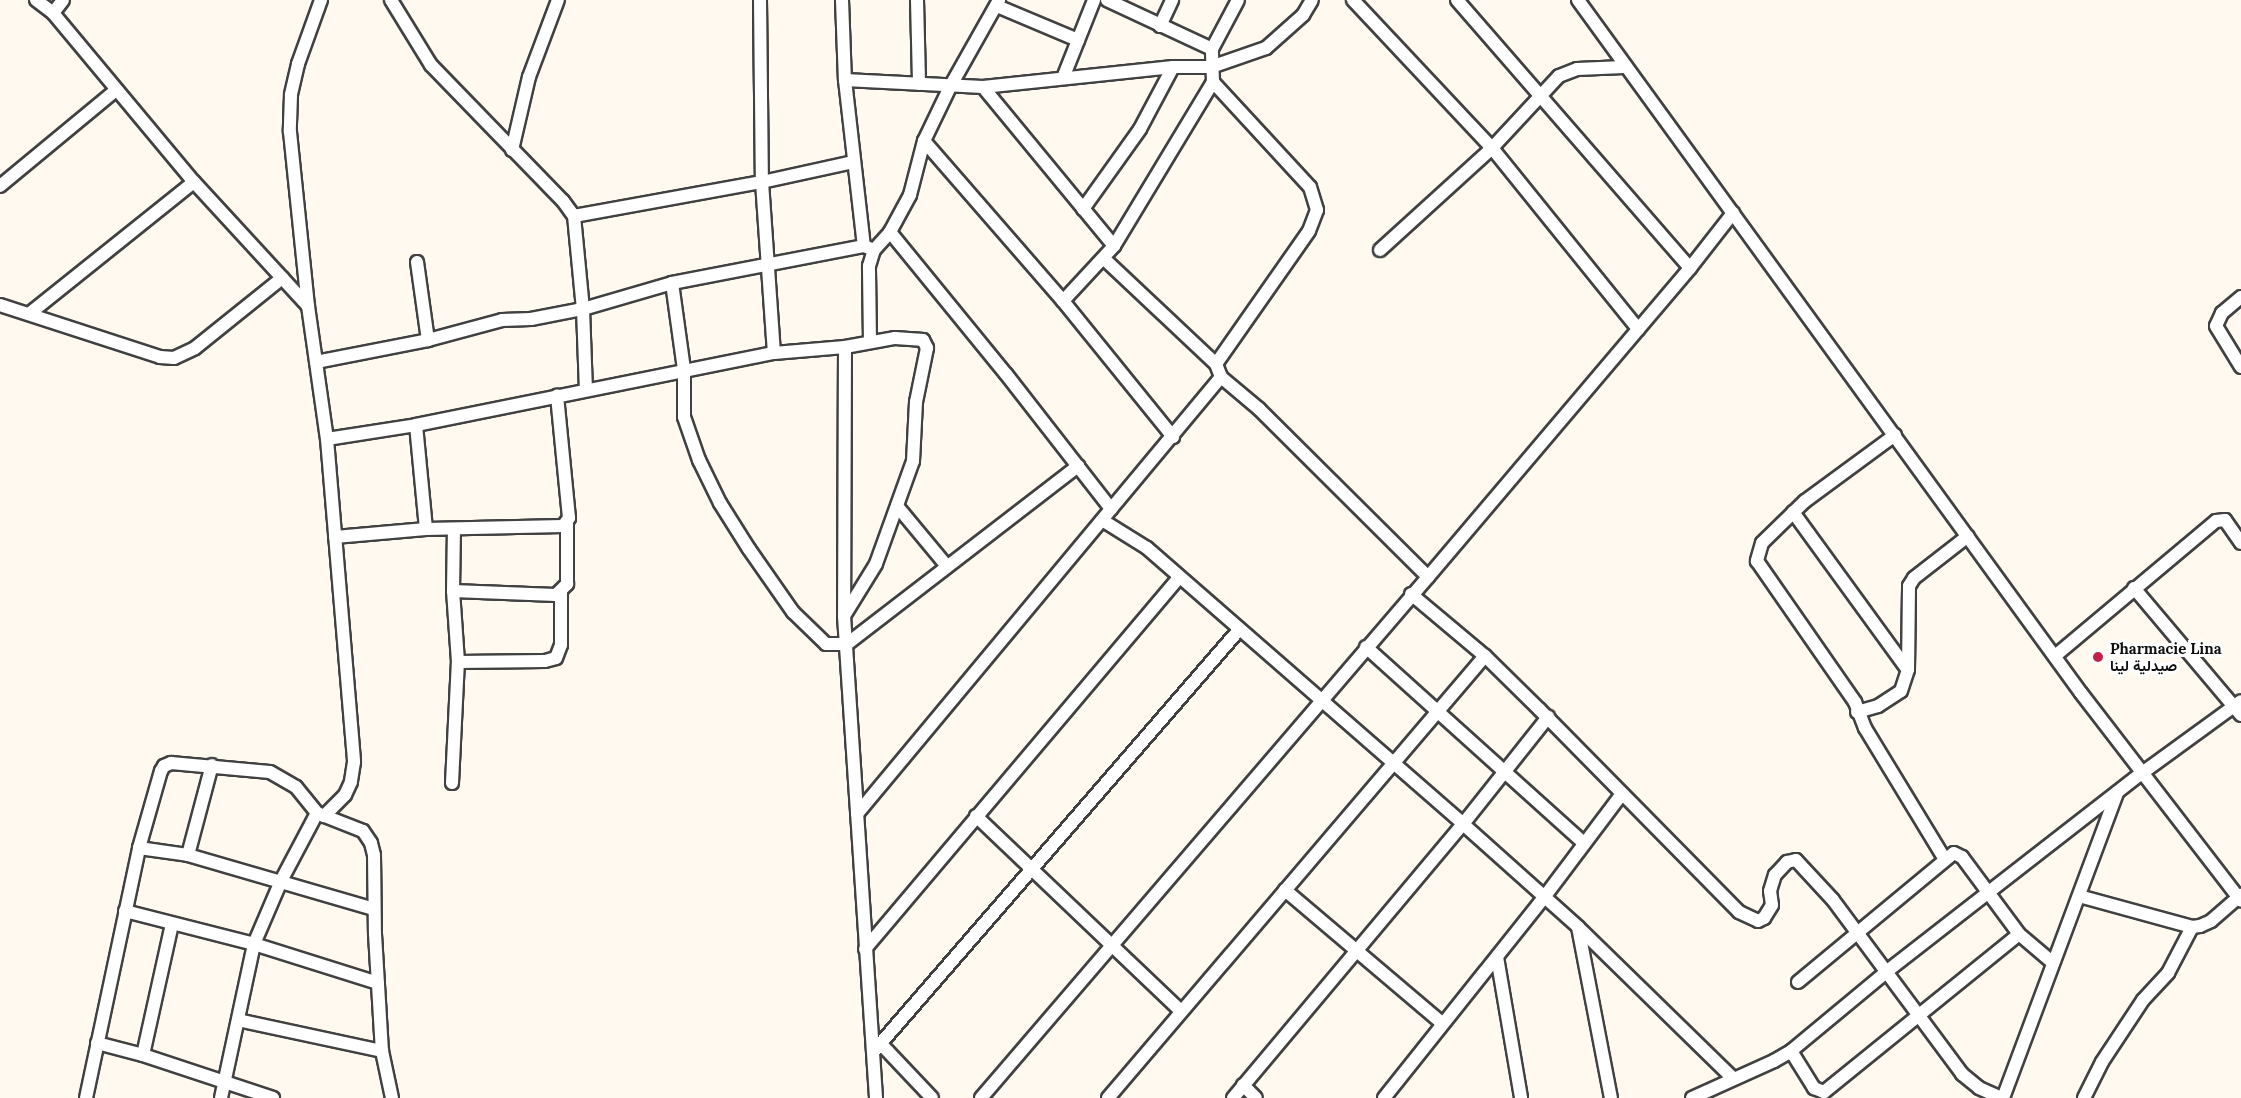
<!DOCTYPE html>
<meta charset="utf-8">
<style>
body{margin:0}
#map{position:relative;width:2241px;height:1098px;overflow:hidden;background:#fff9ef;font-family:Lora,Vazirmatn,serif}
div>[style]{position:absolute}
.roads{filter:drop-shadow(2px 0 #414141) drop-shadow(-2px 0 #414141) drop-shadow(0 2px #414141) drop-shadow(0 -2px #414141)}
.minor>*{height:12px;margin:-6px;padding:0 6px;transform-origin:6px;border-radius:6px;background:#fff}
.dots>*{width:16px;height:16px;translate:-50% -50%;box-sizing:border-box;border:3px solid #fff;border-radius:50%}
span{translate:-50% -50%;white-space:nowrap;text-align:center;line-height:1.15;-webkit-text-stroke:6px #fff;paint-order:stroke}
.poi-label{font-size:15px;color:#0e0e0e;font-weight:700}
.left{translate:0 -50%;text-align:left}
</style>
<div id="map">
<div class="roads">
<div class="minor">
<i style="left:36px;top:0;width:21px;rotate:37deg"></i>
<i style="left:53px;top:13px;width:220px;rotate:50.2deg"></i>
<i style="left:194px;top:182px;width:168px;rotate:47.4deg"></i>
<i style="left:321px;top:0;width:68px;rotate:109.8deg"></i>
<i style="left:298px;top:64px;width:32px;rotate:103deg"></i>
<i style="left:291px;top:95px;width:37px;rotate:92deg"></i>
<i style="left:290px;top:132px;width:175px;rotate:84.1deg"></i>
<i style="left:308px;top:306px;width:134px;rotate:81.9deg"></i>
<i style="left:327px;top:439px;width:324px;rotate:85.2deg"></i>
<i style="left:354px;top:762px;width:20px;rotate:99deg"></i>
<i style="left:351px;top:782px;width:14px;rotate:115deg"></i>
<i style="left:345px;top:795px;width:30px;rotate:135deg"></i>
<i style="left:391px;top:0;width:76px;rotate:58.4deg"></i>
<i style="left:431px;top:65px;width:190px;rotate:45.9deg"></i>
<i style="left:563px;top:201px;width:19px;rotate:54deg"></i>
<i style="left:574px;top:216px;width:93px;rotate:84.5deg"></i>
<i style="left:583px;top:309px;width:80px;rotate:87.9deg"></i>
<i style="left:760px;top:0;width:182px;rotate:89.4deg"></i>
<i style="left:762px;top:182px;width:171px;rotate:86deg"></i>
<i style="left:842px;top:0;width:80px;rotate:87.9deg"></i>
<i style="left:845px;top:80px;width:167px;rotate:83.5deg"></i>
<i style="left:917px;top:0;width:84px;rotate:88.6deg"></i>
<i style="left:1107px;top:0;width:116px;rotate:25deg"></i>
<i style="left:1353px;top:0;width:203px;rotate:46.8deg"></i>
<i style="left:1492px;top:148px;width:233px;rotate:51.1deg"></i>
<i style="left:1457px;top:0;width:355px;rotate:49deg"></i>
<i style="left:1578px;top:0;width:856px;rotate:54.03deg"></i>
<i style="left:2081px;top:693px;width:262px;rotate:52.4deg"></i>
<i style="left:997px;top:6px;width:88px;rotate:22.8deg"></i>
<i style="left:53px;top:13px;width:16px;rotate:-52deg"></i>
<i style="left:1160px;top:26px;width:29px;rotate:-65deg"></i>
<i style="left:1063px;top:78px;width:84px;rotate:-68.3deg"></i>
<i style="left:845px;top:80px;width:138px;rotate:2.9deg"></i>
<i style="left:983px;top:87px;width:191px;rotate:-6deg"></i>
<i style="left:1173px;top:67px;width:38px"></i>
<i style="left:1211px;top:67px;width:58px;rotate:-19.1deg"></i>
<i style="left:1266px;top:48px;width:50px;rotate:-41.7deg"></i>
<i style="left:1303px;top:15px;width:17px;rotate:-59deg"></i>
<i style="left:1213px;top:82px;width:143px;rotate:47.3deg"></i>
<i style="left:1310px;top:187px;width:24px;rotate:73deg"></i>
<i style="left:1317px;top:210px;width:22px;rotate:111deg"></i>
<i style="left:1309px;top:231px;width:162px;rotate:125deg"></i>
<i style="left:983px;top:87px;width:206px;rotate:50.5deg"></i>
<i style="left:924px;top:141px;width:212px;rotate:49deg"></i>
<i style="left:1063px;top:301px;width:175px;rotate:51deg"></i>
<i style="left:512px;top:150px;width:75px;rotate:-76.9deg"></i>
<i style="left:529px;top:77px;width:82px;rotate:-69.4deg"></i>
<i style="left:0;top:186px;width:151px;rotate:-39.6deg"></i>
<i style="left:1083px;top:209px;width:98px;rotate:-54.5deg"></i>
<i style="left:1140px;top:129px;width:70px;rotate:-62deg"></i>
<i style="left:574px;top:216px;width:191px;rotate:-10.3deg"></i>
<i style="left:762px;top:182px;width:94px;rotate:-12.3deg"></i>
<i style="left:890px;top:232px;width:183px;rotate:50.8deg"></i>
<i style="left:1006px;top:374px;width:171px;rotate:52.1deg"></i>
<i style="left:1380px;top:250px;width:151px;rotate:-42.3deg"></i>
<i style="left:1492px;top:148px;width:98px;rotate:-47.1deg"></i>
<i style="left:1559px;top:76px;width:19px;rotate:-21deg"></i>
<i style="left:1577px;top:69px;width:47px;rotate:-2.4deg"></i>
<i style="left:417px;top:262px;width:79px;rotate:82deg"></i>
<i style="left:672px;top:283px;width:88px;rotate:82.1deg"></i>
<i style="left:684px;top:370px;width:47px;rotate:90deg"></i>
<i style="left:684px;top:417px;width:46px;rotate:70.8deg"></i>
<i style="left:699px;top:460px;width:48px;rotate:64deg"></i>
<i style="left:720px;top:503px;width:54px;rotate:57.8deg"></i>
<i style="left:749px;top:549px;width:77px;rotate:55.1deg"></i>
<i style="left:793px;top:612px;width:46px;rotate:44.1deg"></i>
<i style="left:826px;top:644px;width:21px"></i>
<i style="left:847px;top:644px;width:292px;rotate:-37.6deg"></i>
<i style="left:2241px;top:297px;width:25px;rotate:140deg"></i>
<i style="left:2222px;top:313px;width:14px;rotate:115deg"></i>
<i style="left:2216px;top:326px;width:48px;rotate:58.6deg"></i>
<i style="left:1063px;top:301px;width:75px;rotate:-47.2deg"></i>
<i style="left:1114px;top:246px;width:192px;rotate:-58.9deg"></i>
<i style="left:1213px;top:82px;width:33px;rotate:-92deg"></i>
<i style="left:1212px;top:49px;width:55px;rotate:-62deg"></i>
<i style="left:0;top:305px;width:168px;rotate:18deg"></i>
<i style="left:160px;top:357px;width:14px;rotate:4deg"></i>
<i style="left:174px;top:358px;width:23px;rotate:-25deg"></i>
<i style="left:195px;top:348px;width:112px;rotate:-38.8deg"></i>
<i style="left:29px;top:314px;width:211px;rotate:-38.7deg"></i>
<i style="left:870px;top:342px;width:76px;rotate:-90.8deg"></i>
<i style="left:869px;top:266px;width:17px;rotate:-73deg"></i>
<i style="left:874px;top:250px;width:24px;rotate:-48deg"></i>
<i style="left:890px;top:232px;width:42px;rotate:-61.6deg"></i>
<i style="left:910px;top:195px;width:56px;rotate:-75.5deg"></i>
<i style="left:924px;top:141px;width:60px;rotate:-64.3deg"></i>
<i style="left:950px;top:87px;width:100px;rotate:-60.6deg"></i>
<i style="left:845px;top:347px;width:269px;rotate:90.2deg"></i>
<i style="left:844px;top:616px;width:483px;rotate:86.2deg"></i>
<i style="left:316px;top:362px;width:114px;rotate:-11.1deg"></i>
<i style="left:428px;top:340px;width:77px;rotate:-15.1deg"></i>
<i style="left:502px;top:320px;width:29px;rotate:-2deg"></i>
<i style="left:531px;top:319px;width:53px;rotate:-10.9deg"></i>
<i style="left:583px;top:309px;width:93px;rotate:-16.3deg"></i>
<i style="left:672px;top:283px;width:196px;rotate:-10.9deg"></i>
<i style="left:864px;top:246px;width:11px;rotate:22deg"></i>
<i style="left:1221px;top:377px;width:50px;rotate:40.1deg"></i>
<i style="left:1259px;top:409px;width:238px;rotate:44.8deg"></i>
<i style="left:416px;top:425px;width:104px;rotate:84.5deg"></i>
<i style="left:1895px;top:435px;width:112px;rotate:143.7deg"></i>
<i style="left:1805px;top:501px;width:60px;rotate:135.7deg"></i>
<i style="left:1762px;top:543px;width:19px;rotate:106deg"></i>
<i style="left:1757px;top:561px;width:172px;rotate:55.2deg"></i>
<i style="left:1855px;top:702px;width:28px;rotate:69deg"></i>
<i style="left:1865px;top:728px;width:152px;rotate:58.7deg"></i>
<i style="left:327px;top:439px;width:90px;rotate:-8.9deg"></i>
<i style="left:416px;top:425px;width:365px;rotate:-11.4deg"></i>
<i style="left:774px;top:353px;width:71px;rotate:-4.8deg"></i>
<i style="left:845px;top:347px;width:51px;rotate:-10.2deg"></i>
<i style="left:895px;top:338px;width:28px;rotate:4deg"></i>
<i style="left:923px;top:340px;width:9px;rotate:63deg"></i>
<i style="left:927px;top:348px;width:55px;rotate:101.5deg"></i>
<i style="left:916px;top:402px;width:59px;rotate:92.9deg"></i>
<i style="left:913px;top:461px;width:109px;rotate:109.8deg"></i>
<i style="left:876px;top:564px;width:61px;rotate:121.6deg"></i>
<i style="left:897px;top:506px;width:77px;rotate:50.3deg"></i>
<i style="left:1793px;top:512px;width:195px;rotate:54deg"></i>
<i style="left:1102px;top:520px;width:53px;rotate:31.9deg"></i>
<i style="left:1147px;top:548px;width:420px;rotate:41.1deg"></i>
<i style="left:1463px;top:824px;width:154px;rotate:41.8deg"></i>
<i style="left:1578px;top:927px;width:216px;rotate:44.3deg"></i>
<i style="left:335px;top:537px;width:91px;rotate:-5deg"></i>
<i style="left:426px;top:529px;width:137px;rotate:-1.3deg"></i>
<i style="left:563px;top:526px;width:10px;rotate:-53deg"></i>
<i style="left:569px;top:518px;width:123px;rotate:-95.6deg"></i>
<i style="left:2134px;top:588px;width:166px;rotate:49.9deg"></i>
<i style="left:453px;top:591px;width:103px;rotate:2.2deg"></i>
<i style="left:556px;top:595px;width:16px;rotate:-45deg"></i>
<i style="left:567px;top:584px;width:62px;rotate:-90deg"></i>
<i style="left:1411px;top:594px;width:97px;rotate:40deg"></i>
<i style="left:1485px;top:656px;width:76px;rotate:44.5deg"></i>
<i style="left:1539px;top:709px;width:285px;rotate:45.4deg"></i>
<i style="left:1739px;top:912px;width:21px;rotate:25deg"></i>
<i style="left:1758px;top:921px;width:7px;rotate:-27deg"></i>
<i style="left:1764px;top:918px;width:15px;rotate:-58deg"></i>
<i style="left:1772px;top:905px;width:14px;rotate:-98deg"></i>
<i style="left:1770px;top:891px;width:17px;rotate:-73deg"></i>
<i style="left:1775px;top:875px;width:18px;rotate:-47deg"></i>
<i style="left:1787px;top:862px;width:9px;rotate:-13deg"></i>
<i style="left:1796px;top:860px;width:54px;rotate:47.2deg"></i>
<i style="left:1833px;top:900px;width:217px;rotate:53.4deg"></i>
<i style="left:1962px;top:1074px;width:22px;rotate:39deg"></i>
<i style="left:1979px;top:1088px;width:24px;rotate:24deg"></i>
<i style="left:1366px;top:647px;width:293px;rotate:42deg"></i>
<i style="left:2055px;top:656px;width:210px;rotate:-40deg"></i>
<i style="left:2216px;top:521px;width:9px;rotate:-6deg"></i>
<i style="left:2225px;top:520px;width:28px;rotate:55deg"></i>
<i style="left:458px;top:662px;width:87px;rotate:-0.7deg"></i>
<i style="left:545px;top:661px;width:11px;rotate:-15deg"></i>
<i style="left:556px;top:658px;width:14px;rotate:-69deg"></i>
<i style="left:561px;top:645px;width:54px;rotate:-90deg"></i>
<i style="left:1857px;top:712px;width:22px;rotate:-16deg"></i>
<i style="left:1878px;top:706px;width:27px;rotate:-33deg"></i>
<i style="left:1901px;top:691px;width:22px;rotate:-72deg"></i>
<i style="left:1908px;top:670px;width:84px;rotate:-89.3deg"></i>
<i style="left:1909px;top:586px;width:9px;rotate:-58deg"></i>
<i style="left:1914px;top:578px;width:68px;rotate:-37.9deg"></i>
<i style="left:452px;top:783px;width:121px;rotate:-87.2deg"></i>
<i style="left:458px;top:662px;width:71px;rotate:-94deg"></i>
<i style="left:453px;top:591px;width:62px;rotate:-89.1deg"></i>
<i style="left:857px;top:814px;width:569px;rotate:-50.21deg"></i>
<i style="left:1221px;top:377px;width:14px;rotate:-111deg"></i>
<i style="left:1216px;top:364px;width:154px;rotate:-136.8deg"></i>
<i style="left:976px;top:816px;width:283px;rotate:43.6deg"></i>
<i style="left:139px;top:848px;width:49px;rotate:8.1deg"></i>
<i style="left:188px;top:855px;width:194px;rotate:16.2deg"></i>
<i style="left:188px;top:855px;width:93px;rotate:-75.1deg"></i>
<i style="left:1285px;top:890px;width:206px;rotate:40.3deg"></i>
<i style="left:2079px;top:896px;width:117px;rotate:15.3deg"></i>
<i style="left:2192px;top:927px;width:8px;rotate:-7deg"></i>
<i style="left:2200px;top:926px;width:12px;rotate:-24deg"></i>
<i style="left:2211px;top:921px;width:40px;rotate:-41deg"></i>
<i style="left:125px;top:911px;width:133px;rotate:14.3deg"></i>
<i style="left:254px;top:944px;width:130px;rotate:17.5deg"></i>
<i style="left:172px;top:924px;width:134px;rotate:102.5deg"></i>
<i style="left:143px;top:1055px;width:137px;rotate:18.3deg"></i>
<i style="left:1578px;top:927px;width:174px;rotate:79.1deg"></i>
<i style="left:865px;top:949px;width:487px;rotate:-49.8deg"></i>
<i style="left:1497px;top:957px;width:143px;rotate:80.3deg"></i>
<i style="left:1798px;top:982px;width:202px;rotate:-39.6deg"></i>
<i style="left:1954px;top:853px;width:9px;rotate:27deg"></i>
<i style="left:1962px;top:857px;width:96px;rotate:53.5deg"></i>
<i style="left:97px;top:1043px;width:48px;rotate:14.6deg"></i>
<i style="left:881px;top:1044px;width:74px;rotate:46.6deg"></i>
<i style="left:382px;top:1051px;width:48px;rotate:78deg"></i>
<i style="left:874px;top:1051px;width:557px;rotate:-49.08deg"></i>
<i style="left:1791px;top:1051px;width:44px;rotate:58.1deg"></i>
<i style="left:1814px;top:1088px;width:11px;rotate:22deg"></i>
<i style="left:1824px;top:1092px;width:251px;rotate:-39deg"></i>
<i style="left:2019px;top:934px;width:43px;rotate:40.3deg"></i>
<i style="left:1243px;top:1085px;width:18px;rotate:45deg"></i>
<i style="left:86px;top:1098px;width:256px;rotate:-78deg"></i>
<i style="left:139px;top:848px;width:80px;rotate:-74.1deg"></i>
<i style="left:161px;top:771px;width:6px;rotate:-59deg"></i>
<i style="left:164px;top:766px;width:8px;rotate:-23deg"></i>
<i style="left:171px;top:763px;width:99px;rotate:5.2deg"></i>
<i style="left:270px;top:772px;width:30px;rotate:30deg"></i>
<i style="left:296px;top:787px;width:33px;rotate:51deg"></i>
<i style="left:317px;top:813px;width:49px;rotate:21.4deg"></i>
<i style="left:363px;top:831px;width:14px;rotate:56deg"></i>
<i style="left:371px;top:843px;width:12px;rotate:76deg"></i>
<i style="left:374px;top:855px;width:79px;rotate:89.3deg"></i>
<i style="left:375px;top:934px;width:117px;rotate:86.6deg"></i>
<i style="left:382px;top:1051px;width:147px;rotate:-167.9deg"></i>
<i style="left:221px;top:1098px;width:157px;rotate:-77.9deg"></i>
<i style="left:254px;top:944px;width:69px;rotate:-66.8deg"></i>
<i style="left:281px;top:881px;width:77px;rotate:-62.1deg"></i>
<i style="left:981px;top:1098px;width:686px;rotate:-49.37deg"></i>
<i style="left:1428px;top:577px;width:405px;rotate:-49.7deg"></i>
<i style="left:1690px;top:268px;width:70px;rotate:-52deg"></i>
<i style="left:1108px;top:1098px;width:581px;rotate:-49.54deg"></i>
<i style="left:1233px;top:1098px;width:358px;rotate:-50deg"></i>
<i style="left:1463px;top:824px;width:137px;rotate:-51.5deg"></i>
<i style="left:1384px;top:1098px;width:258px;rotate:-51.4deg"></i>
<i style="left:1545px;top:896px;width:128px;rotate:-53deg"></i>
<i style="left:1692px;top:1098px;width:90px;rotate:-24.3deg"></i>
<i style="left:1774px;top:1061px;width:20px;rotate:-30deg"></i>
<i style="left:1791px;top:1051px;width:124px;rotate:-39.7deg"></i>
<i style="left:1886px;top:972px;width:324px;rotate:-37.9deg"></i>
<i style="left:2142px;top:773px;width:122px;rotate:-36deg"></i>
<i style="left:2003px;top:1098px;width:326px;rotate:-69.5deg"></i>
<i style="left:2084px;top:1098px;width:40px;rotate:-63.4deg"></i>
<i style="left:2102px;top:1062px;width:74px;rotate:-56.5deg"></i>
<i style="left:2143px;top:1000px;width:37px;rotate:-47deg"></i>
<i style="left:2168px;top:973px;width:52px;rotate:-62.4deg"></i>
</div>
</div>
<div class="dots">
<i style="left:2098px;top:657px;background:#c2224a"></i>
</div>
<div class="poi-label">
<span class="left" style="left:2110px;top:657px">Pharmacie Lina<br>صيدلية لينا</span>
</div>
</div>
